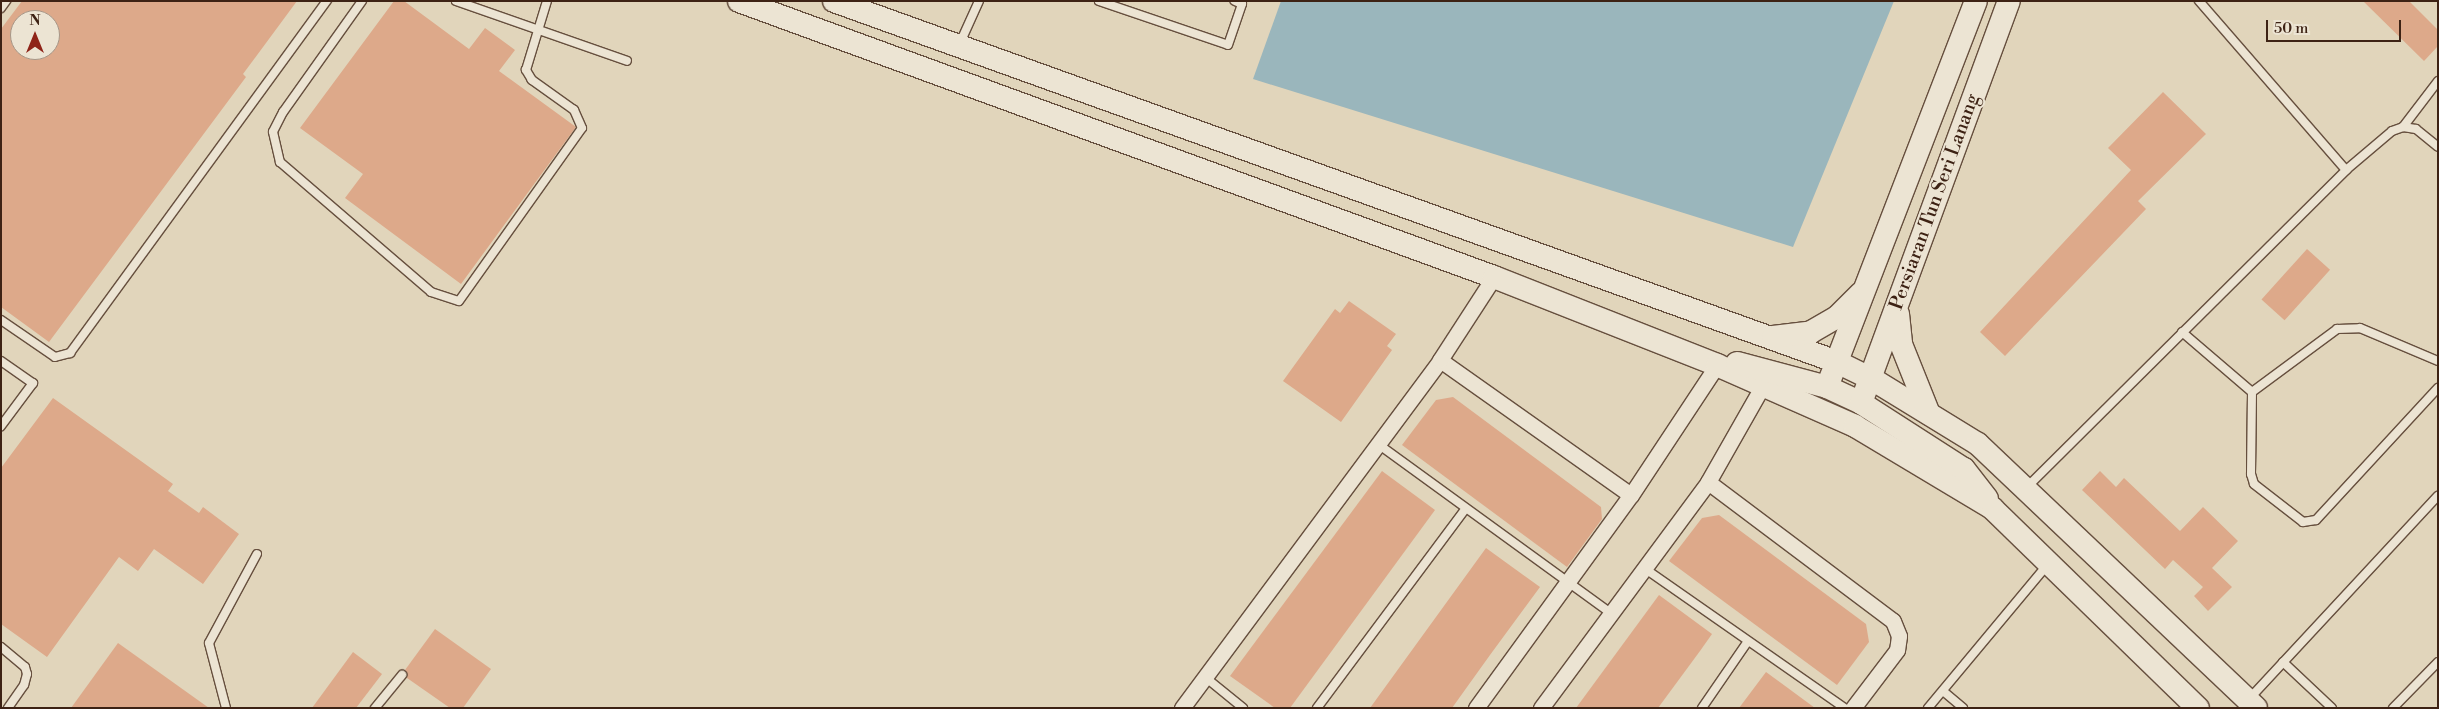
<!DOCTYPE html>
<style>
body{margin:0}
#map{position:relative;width:2439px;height:709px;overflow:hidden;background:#e1d5bb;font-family:"Libre Bodoni",serif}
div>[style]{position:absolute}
.water>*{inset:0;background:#9ab6bc}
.building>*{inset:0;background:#dda98a;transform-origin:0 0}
.roads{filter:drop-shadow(1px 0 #664f3e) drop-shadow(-1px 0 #664f3e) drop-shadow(0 1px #664f3e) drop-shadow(0 -1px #664f3e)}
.lane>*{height:8px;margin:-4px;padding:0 4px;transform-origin:4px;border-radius:4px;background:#ece4d3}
.street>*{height:15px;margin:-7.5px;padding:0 7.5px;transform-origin:7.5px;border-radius:7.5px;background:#ece4d3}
.secondary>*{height:22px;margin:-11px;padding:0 11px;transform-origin:11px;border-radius:11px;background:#ece4d3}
span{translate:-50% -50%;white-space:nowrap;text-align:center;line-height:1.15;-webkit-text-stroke:4px #ece4d3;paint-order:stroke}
.street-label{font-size:19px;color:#3d2214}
.frame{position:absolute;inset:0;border:2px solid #3d2214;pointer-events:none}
.north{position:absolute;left:10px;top:10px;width:50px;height:50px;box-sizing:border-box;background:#ece4d3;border:1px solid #a69687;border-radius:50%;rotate:0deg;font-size:14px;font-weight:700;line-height:20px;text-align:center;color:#3d2214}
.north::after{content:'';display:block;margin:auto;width:18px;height:22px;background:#8f2418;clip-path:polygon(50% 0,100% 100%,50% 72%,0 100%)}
.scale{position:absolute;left:2266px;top:20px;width:135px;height:22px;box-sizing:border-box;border:2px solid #3d2214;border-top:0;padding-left:6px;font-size:15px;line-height:18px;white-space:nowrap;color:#3d2214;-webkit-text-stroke:4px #ece4d3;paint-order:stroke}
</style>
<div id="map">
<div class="water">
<i style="clip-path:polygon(1281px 1px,1894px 1px,1793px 247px,1253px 79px)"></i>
</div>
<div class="building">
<i style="clip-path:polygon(evenodd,22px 1px,297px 1px,243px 74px,246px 77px,49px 342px,1px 307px,1px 29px,22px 1px,20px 20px,50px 20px,50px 50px,20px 50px,20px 20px)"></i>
<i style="clip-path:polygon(394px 1px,404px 1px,469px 49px,485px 28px,515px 50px,499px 71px,576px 127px,461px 284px,345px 198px,363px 174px,300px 128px)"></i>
<i style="clip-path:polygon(2363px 1px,2409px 1px,2438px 30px,2438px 46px,2424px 61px)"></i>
<i style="clip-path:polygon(2163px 92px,2206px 134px,2138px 201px,2146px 209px,2005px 356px,1980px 332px,2131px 170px,2108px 148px)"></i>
<i style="left:2307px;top:249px;width:31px;height:68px;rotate:42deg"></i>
<i style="clip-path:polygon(1349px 301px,1396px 334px,1387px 346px,1392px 350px,1341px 422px,1283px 381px,1335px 309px,1340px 313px)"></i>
<i style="clip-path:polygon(1453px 397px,1601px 507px,1602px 519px,1567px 567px,1402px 445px,1436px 400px)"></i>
<i style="clip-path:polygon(53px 398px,173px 484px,168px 491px,199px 513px,203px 507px,239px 534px,203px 584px,154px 549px,138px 571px,119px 557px,47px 657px,1px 624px,1px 468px)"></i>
<i style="clip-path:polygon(1382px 471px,1435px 510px,1290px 708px,1275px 708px,1230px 676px)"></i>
<i style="clip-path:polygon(2100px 471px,2116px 487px,2124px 478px,2180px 531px,2203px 507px,2238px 541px,2212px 568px,2232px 587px,2208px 611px,2194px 596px,2203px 587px,2173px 560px,2165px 569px,2082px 490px)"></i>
<i style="clip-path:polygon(1719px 515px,1866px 624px,1869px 642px,1837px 685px,1669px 561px,1702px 518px)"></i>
<i style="clip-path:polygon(1486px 548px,1540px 587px,1490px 655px,1452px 708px,1370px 708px)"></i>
<i style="clip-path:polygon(1659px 595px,1712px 634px,1700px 651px,1658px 708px,1576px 708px)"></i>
<i style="clip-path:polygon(435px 629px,491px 669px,463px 708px,450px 708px,407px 678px,405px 670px)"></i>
<i style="clip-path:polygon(118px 643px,209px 708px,71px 708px)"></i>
<i style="clip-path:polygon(353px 652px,382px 674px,356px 708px,312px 708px)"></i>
<i style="clip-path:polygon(1766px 672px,1815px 708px,1739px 708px)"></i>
</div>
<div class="roads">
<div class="lane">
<i style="left:362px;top:1px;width:136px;rotate:125.4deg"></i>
<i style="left:283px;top:112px;width:22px;rotate:117deg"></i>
<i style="left:273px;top:132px;width:31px;rotate:77deg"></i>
<i style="left:280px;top:162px;width:199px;rotate:40.7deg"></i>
<i style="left:431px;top:292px;width:29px;rotate:18deg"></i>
<i style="left:459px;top:301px;width:212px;rotate:-54.6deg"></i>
<i style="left:582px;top:128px;width:20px;rotate:-114deg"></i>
<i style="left:574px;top:110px;width:52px;rotate:-144.5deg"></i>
<i style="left:532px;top:80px;width:12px;rotate:-121deg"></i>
<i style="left:526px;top:70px;width:72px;rotate:-73.1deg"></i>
<i style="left:456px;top:1px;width:181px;rotate:19.3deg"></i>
<i style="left:1099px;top:1px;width:136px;rotate:18.8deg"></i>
<i style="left:1228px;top:45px;width:43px;rotate:-71.1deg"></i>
<i style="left:1242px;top:4px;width:8px;rotate:-157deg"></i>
<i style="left:1px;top:8px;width:9px;rotate:-54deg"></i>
<i style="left:960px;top:43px;width:46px;rotate:-65.7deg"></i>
<i style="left:2403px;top:127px;width:58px;rotate:-52.7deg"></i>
<i style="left:2346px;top:170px;width:60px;rotate:-40.3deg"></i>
<i style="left:2392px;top:131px;width:12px;rotate:-20deg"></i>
<i style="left:2403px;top:127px;width:13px;rotate:9deg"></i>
<i style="left:2416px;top:129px;width:28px;rotate:39deg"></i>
<i style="left:1px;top:320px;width:65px;rotate:34.4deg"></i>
<i style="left:55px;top:357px;width:16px;rotate:-15deg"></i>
<i style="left:70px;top:353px;width:436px;rotate:-53.9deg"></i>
<i style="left:2182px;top:332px;width:92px;rotate:40.6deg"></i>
<i style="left:2252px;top:392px;width:106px;rotate:-36.5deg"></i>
<i style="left:2337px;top:329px;width:23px;rotate:-2deg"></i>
<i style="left:2360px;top:328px;width:85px;rotate:22.9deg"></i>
<i style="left:1px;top:361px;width:39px;rotate:35deg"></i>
<i style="left:33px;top:383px;width:54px;rotate:126.7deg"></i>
<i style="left:2252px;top:392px;width:82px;rotate:90.7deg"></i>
<i style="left:2251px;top:474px;width:10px;rotate:73deg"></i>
<i style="left:2254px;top:484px;width:62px;rotate:37.8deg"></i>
<i style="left:2303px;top:522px;width:13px;rotate:-9deg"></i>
<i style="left:2316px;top:520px;width:180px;rotate:-47.3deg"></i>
<i style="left:1378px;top:444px;width:288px;rotate:36deg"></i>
<i style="left:2027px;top:487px;width:450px;rotate:-44.8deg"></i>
<i style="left:2346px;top:170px;width:224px;rotate:-131deg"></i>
<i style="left:1644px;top:568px;width:245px;rotate:34.9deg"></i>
<i style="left:1px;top:647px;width:31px;rotate:40deg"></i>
<i style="left:25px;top:667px;width:7px;rotate:74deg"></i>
<i style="left:27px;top:674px;width:11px;rotate:105deg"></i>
<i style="left:24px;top:685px;width:28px;rotate:125deg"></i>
<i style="left:2283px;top:662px;width:67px;rotate:43.2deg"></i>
<i style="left:1205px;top:677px;width:49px;rotate:39.2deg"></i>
<i style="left:1943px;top:691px;width:26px;rotate:40deg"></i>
<i style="left:2250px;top:698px;width:276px;rotate:-47.1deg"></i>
<i style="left:226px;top:708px;width:67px;rotate:-104.7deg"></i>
<i style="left:209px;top:643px;width:101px;rotate:-61.7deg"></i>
<i style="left:375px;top:708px;width:43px;rotate:-50.7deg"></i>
<i style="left:1317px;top:708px;width:249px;rotate:-53.3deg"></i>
<i style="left:1702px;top:708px;width:81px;rotate:-55.5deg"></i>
<i style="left:1928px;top:708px;width:187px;rotate:-50.2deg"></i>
<i style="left:2393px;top:708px;width:64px;rotate:-45.6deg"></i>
</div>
<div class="street">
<i style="left:1440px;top:360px;width:234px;rotate:35.3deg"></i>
<i style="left:1708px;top:482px;width:231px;rotate:36.9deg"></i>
<i style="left:1893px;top:621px;width:16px;rotate:68deg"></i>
<i style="left:1899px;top:636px;width:14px;rotate:98deg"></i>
<i style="left:1897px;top:650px;width:73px;rotate:127.2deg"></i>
<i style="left:1182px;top:708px;width:433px;rotate:-53.4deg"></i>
<i style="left:1440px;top:360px;width:99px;rotate:-57deg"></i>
<i style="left:1476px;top:708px;width:263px;rotate:-54deg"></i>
<i style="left:1631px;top:495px;width:156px;rotate:-56.5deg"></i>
<i style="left:1541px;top:708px;width:281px;rotate:-53.5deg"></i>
<i style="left:1708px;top:482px;width:112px;rotate:-60.4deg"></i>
</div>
<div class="secondary">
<i style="left:739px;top:1px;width:804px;rotate:20.08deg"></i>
<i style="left:1494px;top:277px;width:240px;rotate:21.5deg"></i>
<i style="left:1717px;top:365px;width:151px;rotate:23.8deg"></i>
<i style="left:1855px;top:426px;width:160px;rotate:30.9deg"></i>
<i style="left:1992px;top:508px;width:287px;rotate:44.2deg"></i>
<i style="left:834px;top:1px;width:1066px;rotate:19.79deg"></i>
<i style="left:1837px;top:362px;width:39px;rotate:26deg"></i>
<i style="left:1872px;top:379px;width:124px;rotate:31.5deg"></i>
<i style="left:1978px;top:444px;width:383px;rotate:43.5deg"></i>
<i style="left:1898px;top:314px;width:30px;rotate:84deg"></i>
<i style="left:1901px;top:344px;width:75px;rotate:68.2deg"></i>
<i style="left:1773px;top:337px;width:38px;rotate:-7deg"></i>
<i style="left:1811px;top:332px;width:30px;rotate:-30deg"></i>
<i style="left:1837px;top:317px;width:33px;rotate:-45deg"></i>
<i style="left:1737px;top:363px;width:93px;rotate:14.9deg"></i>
<i style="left:1827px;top:387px;width:38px;rotate:25deg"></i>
<i style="left:1861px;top:403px;width:122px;rotate:32.7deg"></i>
<i style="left:1964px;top:469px;width:37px;rotate:52deg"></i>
<i style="left:1827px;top:387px;width:414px;rotate:-68.9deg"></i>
<i style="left:1861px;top:403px;width:428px;rotate:-69.8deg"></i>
</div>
</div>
<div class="street-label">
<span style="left:1935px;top:202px;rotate:-70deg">Persiaran Tun Seri Lanang</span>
</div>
<div class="frame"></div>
<div class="north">N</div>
<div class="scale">50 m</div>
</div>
